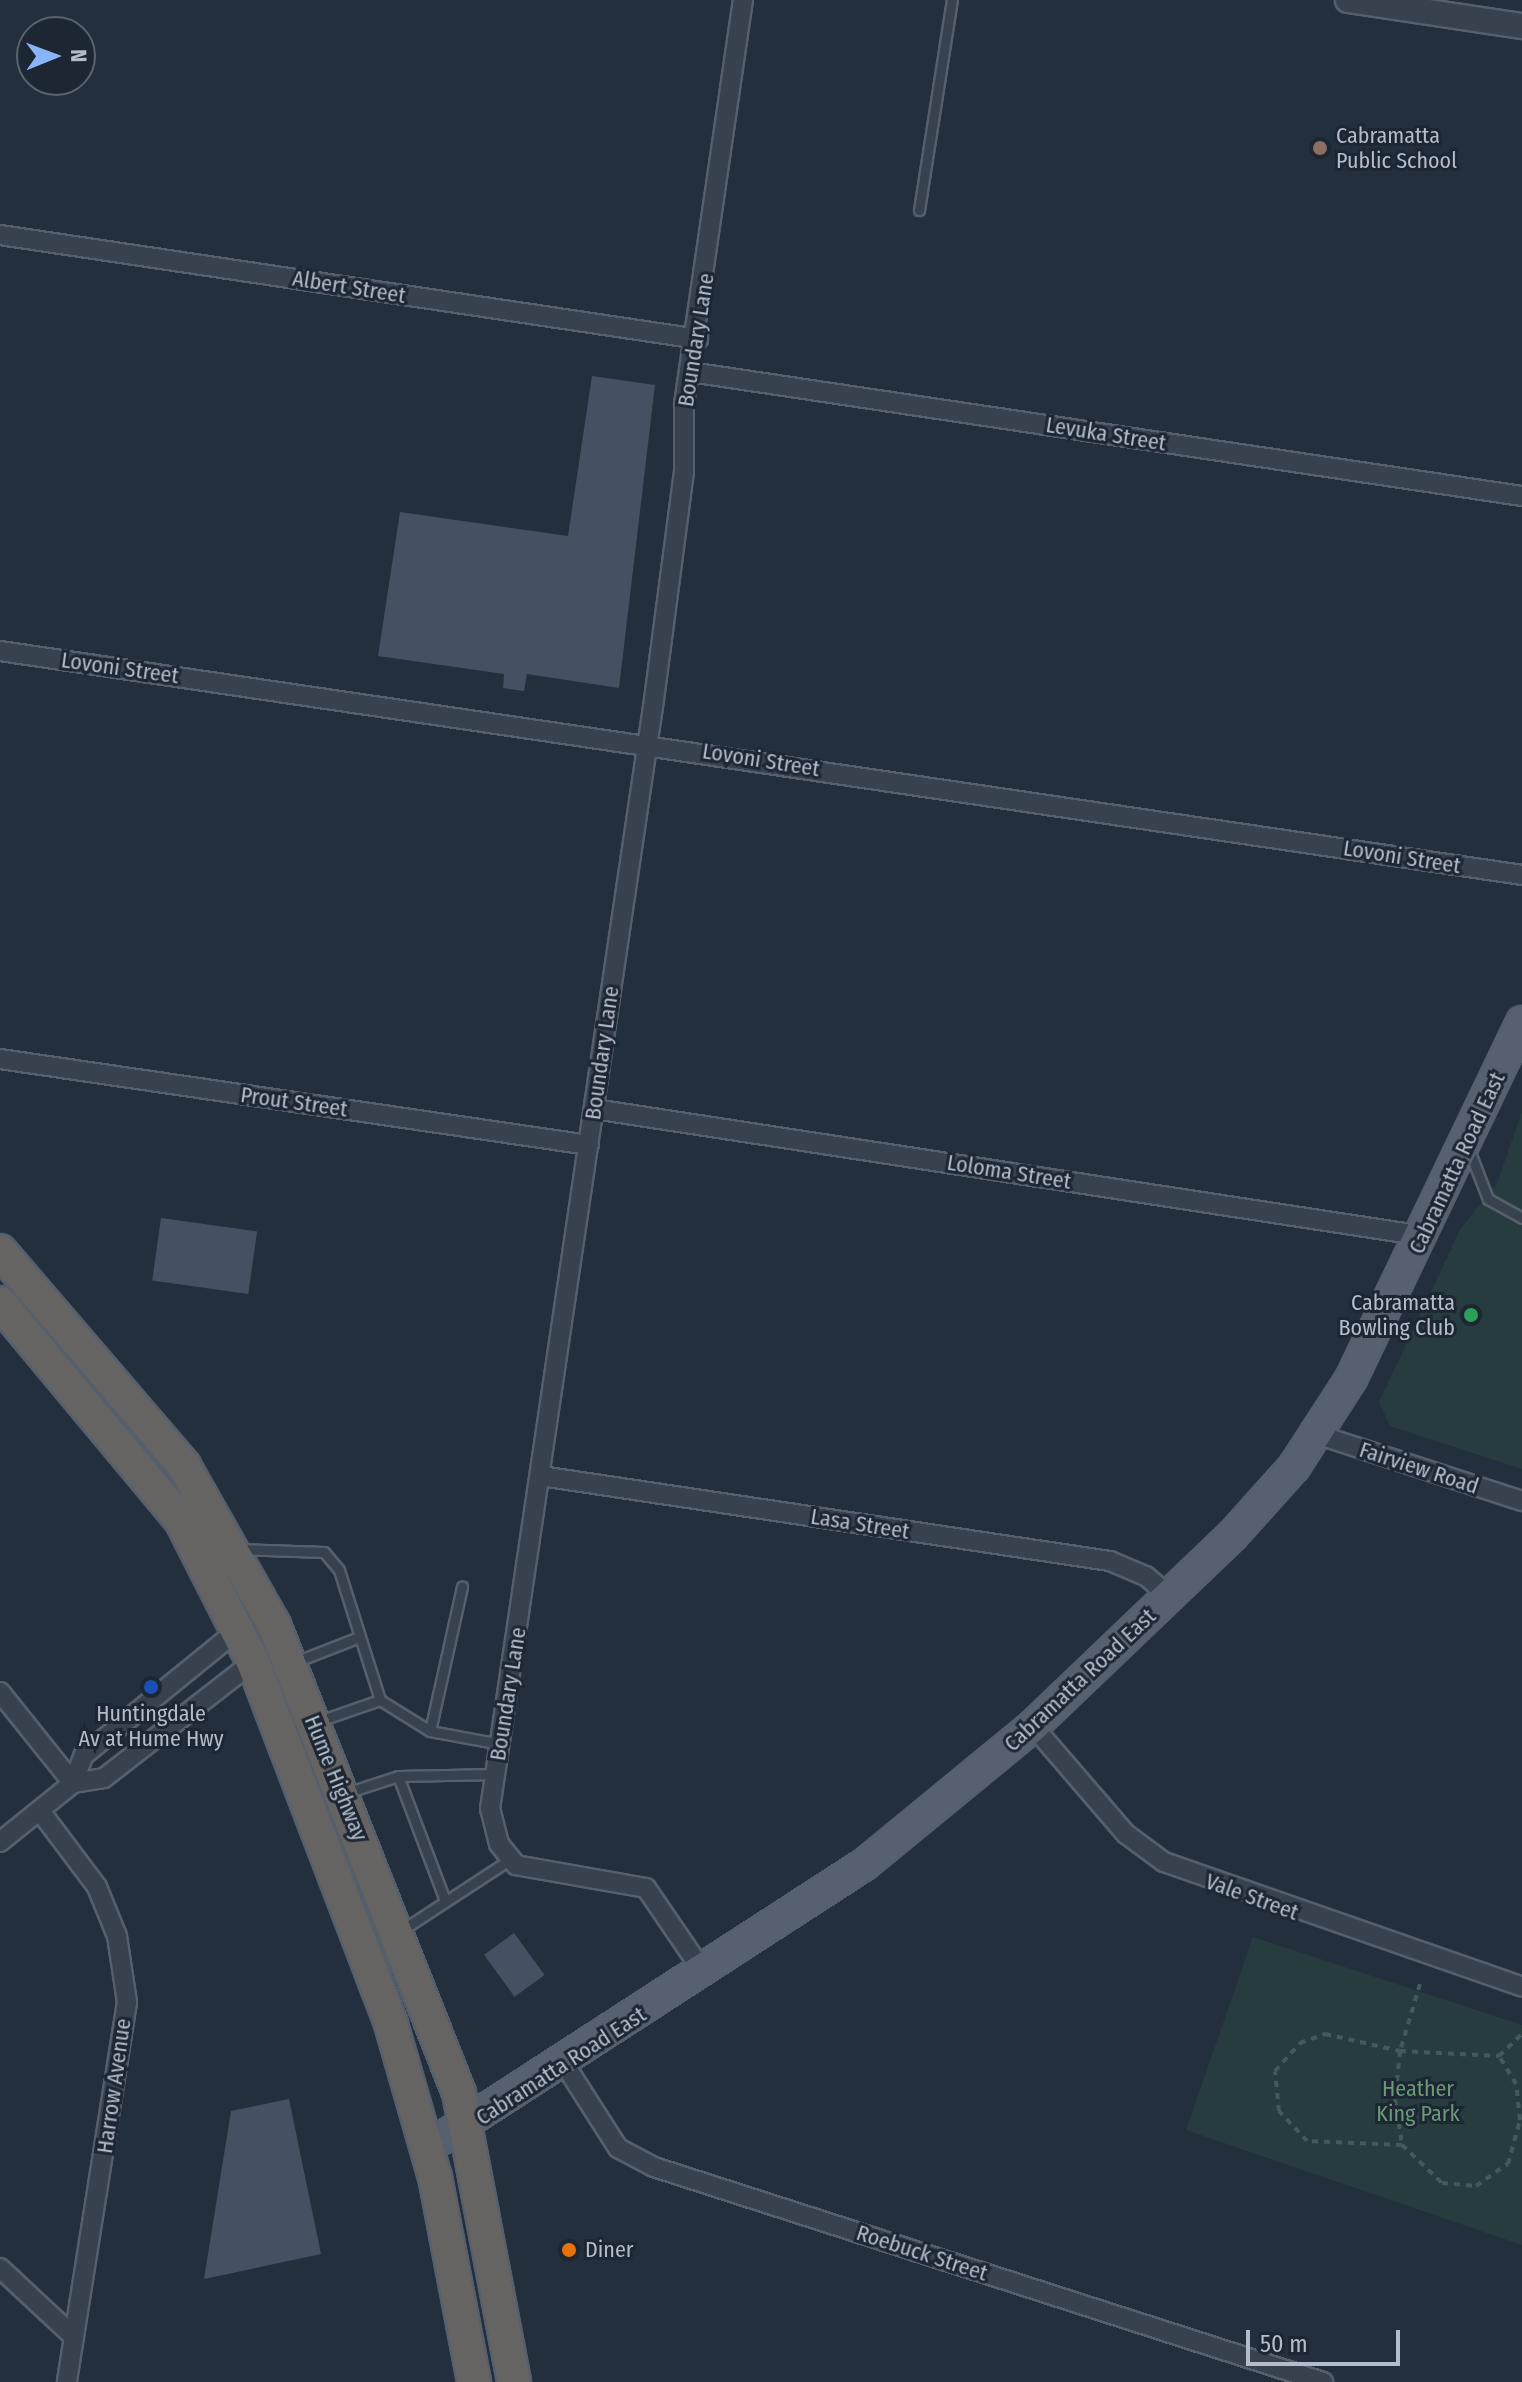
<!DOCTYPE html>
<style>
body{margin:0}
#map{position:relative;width:1522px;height:2382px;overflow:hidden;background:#242f3e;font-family:"Fira Sans Condensed",sans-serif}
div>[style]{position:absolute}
.green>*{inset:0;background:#263c3f}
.building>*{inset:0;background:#455162;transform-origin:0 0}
.path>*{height:4px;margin-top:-2px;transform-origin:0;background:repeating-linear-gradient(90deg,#44595c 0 6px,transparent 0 12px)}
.roads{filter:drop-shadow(2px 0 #565f6c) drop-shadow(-2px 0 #565f6c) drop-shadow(0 2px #565f6c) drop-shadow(0 -2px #565f6c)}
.service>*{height:9px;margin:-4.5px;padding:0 4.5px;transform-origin:4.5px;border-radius:4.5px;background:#38414e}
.minor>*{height:18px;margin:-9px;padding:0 9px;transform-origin:9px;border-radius:9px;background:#38414e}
.tertiary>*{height:24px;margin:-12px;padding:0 12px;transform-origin:12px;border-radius:12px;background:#38414e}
.primary>*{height:30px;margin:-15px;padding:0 15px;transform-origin:15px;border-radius:15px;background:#56606e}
.trunk>*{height:32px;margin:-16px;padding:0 16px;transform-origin:16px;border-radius:16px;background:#656462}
.dots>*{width:22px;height:22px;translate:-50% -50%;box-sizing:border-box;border:4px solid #1d2633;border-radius:50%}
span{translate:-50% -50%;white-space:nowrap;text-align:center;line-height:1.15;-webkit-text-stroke:6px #1d2633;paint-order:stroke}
.poi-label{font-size:22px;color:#b4bcc9}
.left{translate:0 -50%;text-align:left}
.right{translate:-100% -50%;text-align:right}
.street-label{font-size:22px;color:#b4bcc9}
.park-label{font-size:22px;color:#6b9a76}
.north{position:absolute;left:16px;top:16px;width:80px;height:80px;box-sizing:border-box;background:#1d2633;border:2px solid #59626f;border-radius:50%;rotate:89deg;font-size:22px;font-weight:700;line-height:32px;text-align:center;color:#b4bcc9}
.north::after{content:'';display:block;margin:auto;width:28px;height:36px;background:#8ab4f8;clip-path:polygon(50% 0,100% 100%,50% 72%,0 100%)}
.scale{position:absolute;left:1246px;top:2330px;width:154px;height:36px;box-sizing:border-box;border:4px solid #b4bcc9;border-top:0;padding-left:10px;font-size:24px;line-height:28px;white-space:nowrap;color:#b4bcc9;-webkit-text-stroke:6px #1d2633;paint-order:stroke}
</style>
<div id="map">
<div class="green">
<i style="clip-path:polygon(1522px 1112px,1522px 1469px,1390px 1426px,1379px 1402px,1461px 1228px,1497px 1183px)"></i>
<i style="clip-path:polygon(1253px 1937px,1522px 2025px,1522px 2245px,1186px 2130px)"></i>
</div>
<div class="building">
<i style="clip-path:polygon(592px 376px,655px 385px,619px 688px,527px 674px,524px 691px,503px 688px,504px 674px,378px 656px,400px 512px,568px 536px)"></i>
<i style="left:161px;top:1218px;width:97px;height:63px;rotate:8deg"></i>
<i style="left:514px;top:1933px;width:52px;height:37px;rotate:54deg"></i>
<i style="clip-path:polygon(289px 2099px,321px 2254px,204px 2279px,231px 2111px)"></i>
</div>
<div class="path">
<i style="left:1420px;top:1984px;width:70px;rotate:106.6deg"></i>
<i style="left:1400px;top:2051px;width:48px;rotate:95.9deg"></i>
<i style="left:1395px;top:2099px;width:47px;rotate:81.3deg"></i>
<i style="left:1402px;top:2145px;width:55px;rotate:43.5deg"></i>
<i style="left:1442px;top:2183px;width:34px;rotate:5deg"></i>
<i style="left:1476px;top:2186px;width:39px;rotate:-35deg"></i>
<i style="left:1508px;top:2164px;width:46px;rotate:-74.7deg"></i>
<i style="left:1520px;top:2120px;width:36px;rotate:-96deg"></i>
<i style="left:1516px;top:2084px;width:33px;rotate:-121deg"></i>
<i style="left:1499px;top:2056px;width:32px;rotate:-44deg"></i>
<i style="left:1402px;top:2145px;width:95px;rotate:-177.6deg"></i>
<i style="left:1307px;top:2141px;width:41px;rotate:-133deg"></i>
<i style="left:1279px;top:2111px;width:40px;rotate:-95.7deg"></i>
<i style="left:1275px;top:2071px;width:38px;rotate:-48deg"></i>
<i style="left:1300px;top:2043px;width:27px;rotate:-20deg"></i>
<i style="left:1325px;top:2034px;width:77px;rotate:12.8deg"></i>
<i style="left:1400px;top:2051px;width:99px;rotate:2.9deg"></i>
</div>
<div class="roads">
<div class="service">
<i style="left:919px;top:210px;width:213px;rotate:-81.1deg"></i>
<i style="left:1469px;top:1150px;width:53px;rotate:68.8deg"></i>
<i style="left:1488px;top:1199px;width:39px;rotate:29deg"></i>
<i style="left:237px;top:1549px;width:87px;rotate:2deg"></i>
<i style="left:324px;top:1552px;width:23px;rotate:50deg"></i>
<i style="left:339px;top:1570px;width:136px;rotate:72.5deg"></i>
<i style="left:380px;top:1700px;width:59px;rotate:31.8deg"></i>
<i style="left:430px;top:1731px;width:71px;rotate:10.5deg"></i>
<i style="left:295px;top:1662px;width:69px;rotate:-21.3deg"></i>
<i style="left:319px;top:1721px;width:65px;rotate:-19deg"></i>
<i style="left:430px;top:1731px;width:148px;rotate:-77.5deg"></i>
<i style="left:398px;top:1776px;width:130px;rotate:69.3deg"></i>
<i style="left:346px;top:1793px;width:55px;rotate:-18.1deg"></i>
<i style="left:398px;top:1776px;width:97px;rotate:-1.2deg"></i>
<i style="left:402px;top:1930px;width:128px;rotate:-33.2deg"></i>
</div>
<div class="minor">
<i style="left:0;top:235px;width:706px;rotate:8.47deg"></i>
<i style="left:690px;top:372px;width:841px;rotate:8.48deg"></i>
<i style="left:0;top:651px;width:1538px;rotate:8.37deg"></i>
<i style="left:0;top:1059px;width:595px;rotate:8.31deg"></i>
<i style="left:594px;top:1109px;width:840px;rotate:8.7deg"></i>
<i style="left:1316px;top:1434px;width:217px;rotate:18deg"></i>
<i style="left:541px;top:1476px;width:575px;rotate:8.5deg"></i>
<i style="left:1110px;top:1561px;width:39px;rotate:23deg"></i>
<i style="left:1146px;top:1576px;width:32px;rotate:41deg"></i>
<i style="left:0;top:1692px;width:117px;rotate:51.3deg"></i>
<i style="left:1033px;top:1726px;width:143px;rotate:49.3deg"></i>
<i style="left:1126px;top:1834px;width:47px;rotate:36.4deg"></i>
<i style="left:1164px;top:1862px;width:379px;rotate:19.2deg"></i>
<i style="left:73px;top:1783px;width:31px;rotate:-9deg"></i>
<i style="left:104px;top:1778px;width:189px;rotate:-37.9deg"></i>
<i style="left:40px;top:1811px;width:95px;rotate:53.1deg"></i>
<i style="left:97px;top:1887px;width:53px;rotate:67.8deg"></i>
<i style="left:117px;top:1936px;width:67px;rotate:81.4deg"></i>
<i style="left:127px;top:2002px;width:385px;rotate:99deg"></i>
<i style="left:0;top:1842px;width:94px;rotate:-38.9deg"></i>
<i style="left:73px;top:1783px;width:30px;rotate:-69deg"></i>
<i style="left:84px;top:1755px;width:198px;rotate:-39.1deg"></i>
<i style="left:704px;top:1973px;width:103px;rotate:-124.3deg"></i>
<i style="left:646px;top:1888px;width:132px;rotate:-170deg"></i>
<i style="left:516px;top:1865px;width:27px;rotate:-129deg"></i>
<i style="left:499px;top:1844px;width:36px;rotate:-104deg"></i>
<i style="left:490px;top:1809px;width:1114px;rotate:-81.59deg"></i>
<i style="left:653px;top:707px;width:237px;rotate:-82.5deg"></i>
<i style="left:684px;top:472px;width:68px;rotate:-90deg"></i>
<i style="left:684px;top:404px;width:408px;rotate:-81.7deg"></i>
<i style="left:565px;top:2065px;width:98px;rotate:57.4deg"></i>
<i style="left:618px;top:2148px;width:41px;rotate:27.8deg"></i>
<i style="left:654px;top:2167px;width:703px;rotate:17.82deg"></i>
<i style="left:0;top:2268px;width:101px;rotate:43deg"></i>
</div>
<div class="tertiary">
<i style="left:1348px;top:0;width:176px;rotate:8.5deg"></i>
</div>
<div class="primary">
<i style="left:428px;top:2147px;width:521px;rotate:-32.93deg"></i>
<i style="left:865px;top:1864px;width:217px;rotate:-39.4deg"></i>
<i style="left:1033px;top:1726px;width:275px;rotate:-43.7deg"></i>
<i style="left:1232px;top:1536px;width:93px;rotate:-48.1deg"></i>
<i style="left:1294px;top:1467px;width:105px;rotate:-57.1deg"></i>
<i style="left:1351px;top:1379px;width:396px;rotate:-64.4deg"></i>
</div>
<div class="trunk">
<i style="left:0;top:1251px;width:283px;rotate:49.4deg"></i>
<i style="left:184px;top:1466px;width:183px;rotate:60.5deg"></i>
<i style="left:274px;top:1625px;width:503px;rotate:68.43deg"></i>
<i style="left:459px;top:2093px;width:294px;rotate:79.2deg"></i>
<i style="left:0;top:1303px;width:283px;rotate:50.2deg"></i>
<i style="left:181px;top:1520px;width:159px;rotate:63.1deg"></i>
<i style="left:253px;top:1662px;width:387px;rotate:69.1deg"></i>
<i style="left:391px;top:2024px;width:159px;rotate:74deg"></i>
<i style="left:435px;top:2177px;width:209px;rotate:79.2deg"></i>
</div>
</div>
<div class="dots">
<i style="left:1320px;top:148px;background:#8d6e63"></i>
<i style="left:1471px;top:1315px;background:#2e9e5b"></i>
<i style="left:151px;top:1687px;background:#1a4fb4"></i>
<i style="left:569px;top:2250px;background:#e8710a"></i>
</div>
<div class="poi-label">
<span class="left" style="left:1336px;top:148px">Cabramatta<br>Public School</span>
<span class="right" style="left:1455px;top:1315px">Cabramatta<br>Bowling Club</span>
<span style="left:151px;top:1726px">Huntingdale<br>Av at Hume Hwy</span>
<span class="left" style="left:585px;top:2250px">Diner</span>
</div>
<div class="street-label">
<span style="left:349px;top:287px;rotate:9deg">Albert Street</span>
<span style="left:696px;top:340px;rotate:-81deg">Boundary Lane</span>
<span style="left:1106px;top:434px;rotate:9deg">Levuka Street</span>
<span style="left:120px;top:668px;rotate:8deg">Lovoni Street</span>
<span style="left:761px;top:760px;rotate:9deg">Lovoni Street</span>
<span style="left:1402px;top:857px;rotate:9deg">Lovoni Street</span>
<span style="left:602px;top:1053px;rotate:-82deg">Boundary Lane</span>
<span style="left:294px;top:1102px;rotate:8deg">Prout Street</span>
<span style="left:1457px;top:1163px;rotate:-65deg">Cabramatta Road East</span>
<span style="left:1009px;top:1172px;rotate:9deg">Loloma Street</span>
<span style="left:1419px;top:1468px;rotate:18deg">Fairview Road</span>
<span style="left:860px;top:1524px;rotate:9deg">Lasa Street</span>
<span style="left:1080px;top:1680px;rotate:-43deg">Cabramatta Road East</span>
<span style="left:508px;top:1694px;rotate:-81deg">Boundary Lane</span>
<span style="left:336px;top:1778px;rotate:68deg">Hume Highway</span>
<span style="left:1252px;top:1897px;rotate:20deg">Vale Street</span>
<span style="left:561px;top:2066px;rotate:-33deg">Cabramatta Road East</span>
<span style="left:114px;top:2086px;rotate:-82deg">Harrow Avenue</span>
<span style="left:922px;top:2253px;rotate:18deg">Roebuck Street</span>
</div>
<div class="park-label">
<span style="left:1418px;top:2101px">Heather<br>King Park</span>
</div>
<div class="north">N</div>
<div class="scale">50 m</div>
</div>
